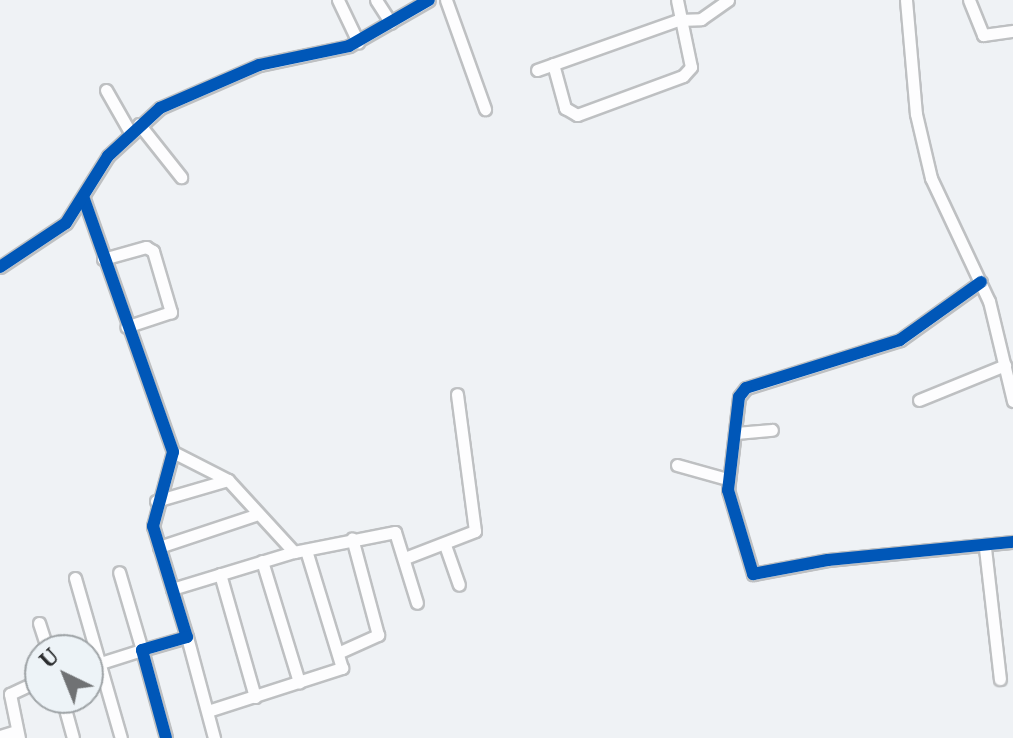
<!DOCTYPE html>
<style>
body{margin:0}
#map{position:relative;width:1013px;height:738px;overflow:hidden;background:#eff2f5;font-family:"IBM Plex Serif",serif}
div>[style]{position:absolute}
.roads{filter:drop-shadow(2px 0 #bec0c2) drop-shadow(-2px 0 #bec0c2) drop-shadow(0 2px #bec0c2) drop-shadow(0 -2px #bec0c2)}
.street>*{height:11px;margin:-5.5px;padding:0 5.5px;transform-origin:5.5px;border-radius:5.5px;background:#fdfdfe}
.cycleway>*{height:12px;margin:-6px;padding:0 6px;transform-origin:6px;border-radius:6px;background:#0057b8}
span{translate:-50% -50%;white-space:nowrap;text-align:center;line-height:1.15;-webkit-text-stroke:8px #edf3f7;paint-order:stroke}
.north{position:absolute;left:24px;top:634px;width:80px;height:80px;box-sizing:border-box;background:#edf3f7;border:2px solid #9fa4a7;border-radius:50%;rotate:317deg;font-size:22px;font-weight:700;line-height:32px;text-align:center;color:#2b2d2f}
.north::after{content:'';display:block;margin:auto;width:28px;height:36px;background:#707274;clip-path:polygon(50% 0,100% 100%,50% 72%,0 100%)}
</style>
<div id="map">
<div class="roads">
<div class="street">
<i style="left:338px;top:0;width:47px;rotate:64.5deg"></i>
<i style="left:376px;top:0;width:27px;rotate:57deg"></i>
<i style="left:446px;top:0;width:116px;rotate:70.3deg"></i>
<i style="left:906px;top:0;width:114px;rotate:85deg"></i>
<i style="left:916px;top:114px;width:66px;rotate:76.8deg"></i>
<i style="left:931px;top:178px;width:136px;rotate:64.8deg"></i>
<i style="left:989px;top:301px;width:103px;rotate:76.5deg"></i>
<i style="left:969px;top:0;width:38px;rotate:68deg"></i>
<i style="left:983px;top:35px;width:30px;rotate:-8deg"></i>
<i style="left:553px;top:64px;width:46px;rotate:74.7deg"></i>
<i style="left:565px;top:108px;width:14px;rotate:30deg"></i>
<i style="left:577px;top:115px;width:113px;rotate:-20.2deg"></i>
<i style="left:683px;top:76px;width:12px;rotate:-48deg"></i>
<i style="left:691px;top:67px;width:68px;rotate:-101.8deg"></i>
<i style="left:537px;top:70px;width:150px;rotate:-19.5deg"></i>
<i style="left:678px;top:20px;width:23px;rotate:-2deg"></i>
<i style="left:701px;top:19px;width:33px;rotate:-35deg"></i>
<i style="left:106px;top:90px;width:48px;rotate:60.3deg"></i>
<i style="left:139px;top:124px;width:68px;rotate:51.6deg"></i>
<i style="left:84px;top:199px;width:268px;rotate:70.6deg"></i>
<i style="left:173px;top:452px;width:77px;rotate:105.1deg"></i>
<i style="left:153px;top:526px;width:116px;rotate:73deg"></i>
<i style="left:187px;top:637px;width:47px;rotate:163.9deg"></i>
<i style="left:142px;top:650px;width:91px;rotate:74.7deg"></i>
<i style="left:103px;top:259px;width:45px;rotate:-15.6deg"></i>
<i style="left:146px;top:247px;width:8px;rotate:30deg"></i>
<i style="left:153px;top:251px;width:64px;rotate:73.6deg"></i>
<i style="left:171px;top:312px;width:47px;rotate:161.6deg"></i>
<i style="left:0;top:267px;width:79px;rotate:-33.7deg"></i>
<i style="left:66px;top:223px;width:79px;rotate:-57.9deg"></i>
<i style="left:108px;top:156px;width:71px;rotate:-42.7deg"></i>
<i style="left:160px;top:108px;width:108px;rotate:-23.5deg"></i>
<i style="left:259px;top:65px;width:92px;rotate:-11.9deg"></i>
<i style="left:349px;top:46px;width:92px;rotate:-29.9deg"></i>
<i style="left:981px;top:282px;width:100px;rotate:144.4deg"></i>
<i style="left:900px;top:340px;width:161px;rotate:162.7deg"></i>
<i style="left:746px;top:388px;width:11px;rotate:128deg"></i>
<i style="left:739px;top:397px;width:94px;rotate:96.7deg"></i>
<i style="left:728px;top:490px;width:88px;rotate:73.4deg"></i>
<i style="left:753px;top:574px;width:76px;rotate:-10.6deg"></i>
<i style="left:828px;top:560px;width:186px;rotate:-5.6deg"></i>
<i style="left:919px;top:400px;width:93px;rotate:-22.1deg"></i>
<i style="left:736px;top:433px;width:36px;rotate:-5deg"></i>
<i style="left:173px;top:452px;width:62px;rotate:27deg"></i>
<i style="left:228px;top:480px;width:98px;rotate:47.5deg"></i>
<i style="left:294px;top:552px;width:103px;rotate:-11.2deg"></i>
<i style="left:395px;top:532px;width:74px;rotate:72.8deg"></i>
<i style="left:677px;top:465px;width:52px;rotate:15.6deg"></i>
<i style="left:156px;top:501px;width:75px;rotate:-16.3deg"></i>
<i style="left:445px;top:545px;width:42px;rotate:70.7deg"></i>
<i style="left:159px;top:547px;width:101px;rotate:-18.4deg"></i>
<i style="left:985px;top:548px;width:132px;rotate:83.5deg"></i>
<i style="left:405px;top:558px;width:75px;rotate:-21.1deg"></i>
<i style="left:475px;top:531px;width:138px;rotate:-97.5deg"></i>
<i style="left:262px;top:561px;width:127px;rotate:73deg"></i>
<i style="left:220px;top:574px;width:128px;rotate:74.1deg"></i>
<i style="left:75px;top:578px;width:166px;rotate:74deg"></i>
<i style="left:172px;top:589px;width:127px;rotate:-16.9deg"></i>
<i style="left:39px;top:623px;width:28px;rotate:72deg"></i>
<i style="left:187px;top:637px;width:105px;rotate:75deg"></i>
<i style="left:340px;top:652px;width:42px;rotate:-24.1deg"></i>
<i style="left:378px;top:635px;width:100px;rotate:-105deg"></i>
<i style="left:88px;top:667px;width:57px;rotate:-17.5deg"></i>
<i style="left:142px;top:650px;width:81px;rotate:-106.4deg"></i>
<i style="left:62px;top:698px;width:41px;rotate:74.6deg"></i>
<i style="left:211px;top:710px;width:138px;rotate:-17.8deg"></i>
<i style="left:342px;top:668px;width:123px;rotate:-107deg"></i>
<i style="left:0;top:736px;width:17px;rotate:-17deg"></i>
<i style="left:19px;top:738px;width:45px;rotate:-101.6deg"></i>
<i style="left:10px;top:694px;width:33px;rotate:-25deg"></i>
</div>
</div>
<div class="cycleway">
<i style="left:84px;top:199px;width:268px;rotate:70.6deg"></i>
<i style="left:173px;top:452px;width:77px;rotate:105.1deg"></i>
<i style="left:153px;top:526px;width:116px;rotate:73deg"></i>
<i style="left:187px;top:637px;width:47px;rotate:163.9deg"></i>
<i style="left:142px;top:650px;width:91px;rotate:74.7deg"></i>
<i style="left:0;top:267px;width:79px;rotate:-33.7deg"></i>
<i style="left:66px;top:223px;width:79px;rotate:-57.9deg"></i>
<i style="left:108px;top:156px;width:71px;rotate:-42.7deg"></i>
<i style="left:160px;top:108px;width:108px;rotate:-23.5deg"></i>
<i style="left:259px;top:65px;width:92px;rotate:-11.9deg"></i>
<i style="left:349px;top:46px;width:92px;rotate:-29.9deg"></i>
<i style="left:981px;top:282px;width:100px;rotate:144.4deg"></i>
<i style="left:900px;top:340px;width:161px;rotate:162.7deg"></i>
<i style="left:746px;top:388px;width:11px;rotate:128deg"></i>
<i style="left:739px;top:397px;width:94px;rotate:96.7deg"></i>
<i style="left:728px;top:490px;width:88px;rotate:73.4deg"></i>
<i style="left:753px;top:574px;width:76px;rotate:-10.6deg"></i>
<i style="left:828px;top:560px;width:186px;rotate:-5.6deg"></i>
</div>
<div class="north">U</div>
</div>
